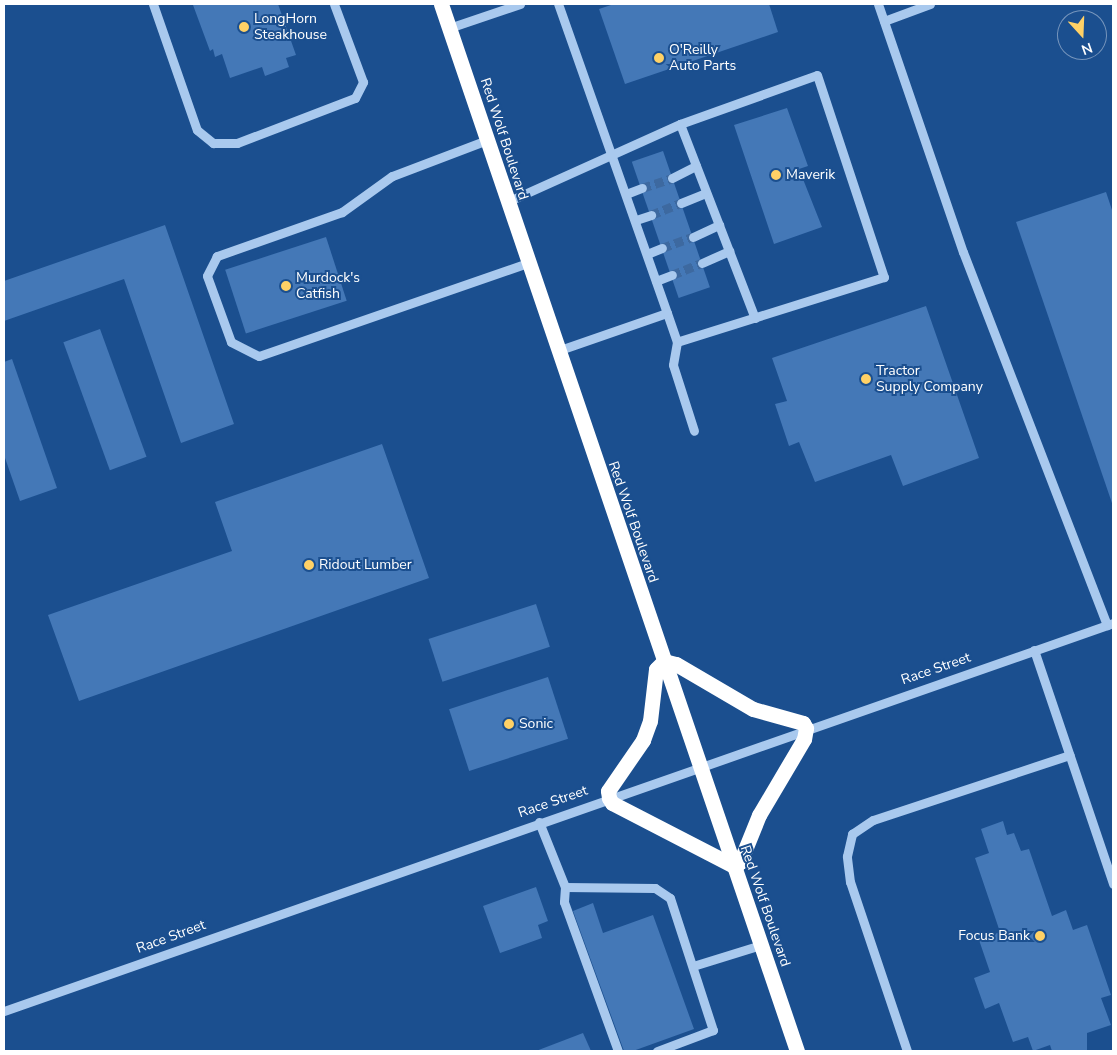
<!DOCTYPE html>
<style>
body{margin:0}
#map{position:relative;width:1117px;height:1055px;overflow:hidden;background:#1b4f8f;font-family:"Nunito Sans",sans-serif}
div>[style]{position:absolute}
.building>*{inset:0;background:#4478b7;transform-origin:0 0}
.minor-tunnel>*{height:9px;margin-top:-4.5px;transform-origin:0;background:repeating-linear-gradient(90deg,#3d69a0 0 9px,transparent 0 13.5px)}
.minor>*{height:9px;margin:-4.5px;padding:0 4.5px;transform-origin:4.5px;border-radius:4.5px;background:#a9c9ee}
.highway>*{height:15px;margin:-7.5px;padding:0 7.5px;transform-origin:7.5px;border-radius:7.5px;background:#fff}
.dots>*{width:14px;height:14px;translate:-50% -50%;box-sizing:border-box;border:2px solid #1b4f8f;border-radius:50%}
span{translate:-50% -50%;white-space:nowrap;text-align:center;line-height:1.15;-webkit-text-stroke:4px #1b4f8f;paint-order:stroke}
.poi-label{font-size:14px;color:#fff}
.left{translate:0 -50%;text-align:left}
.right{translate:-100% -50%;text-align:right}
.street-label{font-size:14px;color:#fff}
.frame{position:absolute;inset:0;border:5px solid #fff;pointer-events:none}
.north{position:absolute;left:1057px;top:10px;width:50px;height:50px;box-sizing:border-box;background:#1b4f8f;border:1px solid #7695bc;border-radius:50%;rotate:160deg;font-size:14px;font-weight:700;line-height:20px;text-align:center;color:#fff}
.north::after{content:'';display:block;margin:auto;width:18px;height:22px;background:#ffd166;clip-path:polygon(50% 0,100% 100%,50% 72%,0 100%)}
</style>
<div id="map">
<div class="building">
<i style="clip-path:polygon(198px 4px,278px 4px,296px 55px,286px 58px,289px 67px,265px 76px,262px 67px,230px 78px,222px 54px,215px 57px,213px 49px,210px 51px,193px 5px)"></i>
<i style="clip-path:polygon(614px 4px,769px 4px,778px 32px,625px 84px,599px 9px)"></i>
<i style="clip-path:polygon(787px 108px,808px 166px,799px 169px,822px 227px,774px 244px,734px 125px)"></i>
<i style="left:663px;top:151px;width:144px;height:33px;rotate:71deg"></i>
<i style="clip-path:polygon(1106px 192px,1113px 213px,1113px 506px,1016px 222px)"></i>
<i style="clip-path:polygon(165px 225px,234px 424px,181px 443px,124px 279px,4px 321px,4px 281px)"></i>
<i style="left:326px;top:237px;width:67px;height:106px;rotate:72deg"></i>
<i style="clip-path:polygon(926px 306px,979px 458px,903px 486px,891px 455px,815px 482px,799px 442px,789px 446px,775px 404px,787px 401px,772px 358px)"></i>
<i style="left:100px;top:329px;width:136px;height:39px;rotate:70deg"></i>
<i style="clip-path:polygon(12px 359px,57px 488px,20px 501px,4px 455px,4px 362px)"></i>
<i style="clip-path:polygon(382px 444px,429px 578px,79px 701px,48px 615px,232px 551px,215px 502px)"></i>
<i style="left:536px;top:604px;width:45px;height:113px;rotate:72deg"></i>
<i style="left:548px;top:677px;width:65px;height:104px;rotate:72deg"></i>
<i style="clip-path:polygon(1003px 821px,1007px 835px,1014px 833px,1021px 851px,1029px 849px,1052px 916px,1066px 910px,1073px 930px,1087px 925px,1111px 995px,1101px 998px,1111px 1025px,1087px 1033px,1087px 1050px,1052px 1051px,1050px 1045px,1033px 1051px,1028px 1037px,1013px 1042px,999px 1003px,985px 1009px,974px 978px,990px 972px,979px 940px,1000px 932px,975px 858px,989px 853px,981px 829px)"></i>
<i style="clip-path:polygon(536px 887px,548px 921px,538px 925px,542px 938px,500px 953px,483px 906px)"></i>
<i style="clip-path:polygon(593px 903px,603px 933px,653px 915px,694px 1029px,633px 1051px,624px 1051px,573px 911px)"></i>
<i style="clip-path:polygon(583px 1033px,591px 1051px,536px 1051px)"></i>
</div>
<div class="minor-tunnel">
<i style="left:642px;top:188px;width:32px;rotate:-18deg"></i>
<i style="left:651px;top:215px;width:32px;rotate:-22deg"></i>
<i style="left:662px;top:248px;width:33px;rotate:-20deg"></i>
<i style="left:672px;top:275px;width:32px;rotate:-22deg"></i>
</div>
<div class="minor">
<i style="left:153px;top:4px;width:133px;rotate:70.8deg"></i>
<i style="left:197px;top:130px;width:21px;rotate:39deg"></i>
<i style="left:213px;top:143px;width:24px"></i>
<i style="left:237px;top:143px;width:126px;rotate:-20.9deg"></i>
<i style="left:355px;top:98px;width:18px;rotate:-63deg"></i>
<i style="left:363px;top:82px;width:83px;rotate:-110.4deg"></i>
<i style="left:878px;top:4px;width:262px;rotate:71.1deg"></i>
<i style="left:963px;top:252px;width:400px;rotate:68.9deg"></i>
<i style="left:884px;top:21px;width:49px;rotate:-20.3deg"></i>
<i style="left:449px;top:28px;width:75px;rotate:-18.7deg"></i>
<i style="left:680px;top:124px;width:208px;rotate:68.9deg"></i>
<i style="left:487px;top:140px;width:102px;rotate:159.2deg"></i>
<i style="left:392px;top:176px;width:62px;rotate:144.2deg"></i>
<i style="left:342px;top:212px;width:133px;rotate:160.6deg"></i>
<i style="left:217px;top:256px;width:22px;rotate:117deg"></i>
<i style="left:207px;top:276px;width:70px;rotate:70deg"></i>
<i style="left:231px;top:342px;width:31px;rotate:27deg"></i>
<i style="left:259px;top:356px;width:285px;rotate:-19.1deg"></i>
<i style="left:672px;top:178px;width:27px;rotate:-27deg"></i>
<i style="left:626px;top:194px;width:17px;rotate:-21deg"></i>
<i style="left:507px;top:202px;width:190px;rotate:-24.3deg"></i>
<i style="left:680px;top:124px;width:145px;rotate:-19.7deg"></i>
<i style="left:817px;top:75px;width:213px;rotate:71.7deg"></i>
<i style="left:884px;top:277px;width:217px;rotate:162.6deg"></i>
<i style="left:677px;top:342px;width:31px;rotate:-109deg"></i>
<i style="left:681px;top:203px;width:27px;rotate:-22deg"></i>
<i style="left:636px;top:220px;width:16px;rotate:-18deg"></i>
<i style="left:693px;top:237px;width:29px;rotate:-25deg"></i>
<i style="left:647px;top:254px;width:16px;rotate:-22deg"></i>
<i style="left:702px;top:263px;width:30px;rotate:-24deg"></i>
<i style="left:656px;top:281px;width:17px;rotate:-21deg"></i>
<i style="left:677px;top:342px;width:23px;rotate:100deg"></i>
<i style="left:673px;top:365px;width:69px;rotate:72.3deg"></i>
<i style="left:557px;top:351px;width:116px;rotate:-19.1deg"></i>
<i style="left:667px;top:313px;width:328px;rotate:-109.4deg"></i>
<i style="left:1034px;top:650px;width:247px;rotate:71.3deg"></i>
<i style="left:539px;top:822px;width:70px;rotate:68.2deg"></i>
<i style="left:565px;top:887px;width:90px;rotate:0.6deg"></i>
<i style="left:655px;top:888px;width:18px;rotate:34deg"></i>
<i style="left:670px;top:898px;width:139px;rotate:72deg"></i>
<i style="left:713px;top:1030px;width:60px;rotate:159.4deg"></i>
<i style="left:565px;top:887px;width:15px;rotate:94deg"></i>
<i style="left:564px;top:902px;width:158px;rotate:70.1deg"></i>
<i style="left:693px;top:966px;width:71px;rotate:-17.2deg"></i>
<i style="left:4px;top:1011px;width:1175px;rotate:-19.28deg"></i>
<i style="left:907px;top:1051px;width:178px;rotate:-108.6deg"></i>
<i style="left:850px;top:882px;width:26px;rotate:-97deg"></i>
<i style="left:847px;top:856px;width:23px;rotate:-77deg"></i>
<i style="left:852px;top:834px;width:25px;rotate:-34deg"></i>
<i style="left:873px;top:820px;width:207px;rotate:-18.3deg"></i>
</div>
<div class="highway">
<i style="left:441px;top:4px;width:1106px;rotate:71.22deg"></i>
<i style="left:664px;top:661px;width:12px;rotate:14deg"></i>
<i style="left:676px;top:664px;width:89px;rotate:30.3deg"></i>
<i style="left:753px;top:709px;width:52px;rotate:15.6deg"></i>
<i style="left:803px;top:723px;width:6px;rotate:59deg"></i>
<i style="left:806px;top:728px;width:11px;rotate:100deg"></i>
<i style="left:804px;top:739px;width:88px;rotate:120.6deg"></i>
<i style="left:759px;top:815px;width:51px;rotate:112deg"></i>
<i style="left:740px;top:862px;width:7px;rotate:146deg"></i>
<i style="left:734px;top:866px;width:137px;rotate:-152.7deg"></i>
<i style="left:612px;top:803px;width:6px;rotate:-121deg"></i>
<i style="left:609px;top:798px;width:7px;rotate:-98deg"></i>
<i style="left:608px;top:791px;width:62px;rotate:-55.5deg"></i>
<i style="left:643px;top:740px;width:20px;rotate:-70deg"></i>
<i style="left:650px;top:721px;width:52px;rotate:-83.4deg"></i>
<i style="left:656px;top:669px;width:11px;rotate:-45deg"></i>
</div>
<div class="dots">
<i style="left:244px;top:27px;background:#ffd166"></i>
<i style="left:659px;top:58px;background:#ffd166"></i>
<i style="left:776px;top:175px;background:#ffd166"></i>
<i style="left:286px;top:286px;background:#ffd166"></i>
<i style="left:866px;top:379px;background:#ffd166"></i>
<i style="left:309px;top:565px;background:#ffd166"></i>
<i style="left:509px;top:724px;background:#ffd166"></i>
<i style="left:1040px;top:936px;background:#ffd166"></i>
</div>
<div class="poi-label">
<span class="left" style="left:254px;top:27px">LongHorn<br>Steakhouse</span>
<span class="left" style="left:669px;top:58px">O'Reilly<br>Auto Parts</span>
<span class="left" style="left:786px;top:175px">Maverik</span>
<span class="left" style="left:296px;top:286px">Murdock's<br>Catfish</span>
<span class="left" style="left:876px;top:379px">Tractor<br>Supply Company</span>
<span class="left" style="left:319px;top:565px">Ridout Lumber</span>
<span class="left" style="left:519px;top:724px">Sonic</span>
<span class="right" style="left:1030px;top:936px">Focus Bank</span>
</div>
<div class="street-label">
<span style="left:504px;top:139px;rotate:72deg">Red Wolf Boulevard</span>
<span style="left:633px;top:522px;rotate:71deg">Red Wolf Boulevard</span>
<span style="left:936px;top:669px;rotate:-19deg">Race Street</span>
<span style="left:553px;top:802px;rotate:-19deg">Race Street</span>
<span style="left:765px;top:906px;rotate:71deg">Red Wolf Boulevard</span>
<span style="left:171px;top:937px;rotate:-20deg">Race Street</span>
</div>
<div class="frame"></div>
<div class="north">N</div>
</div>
